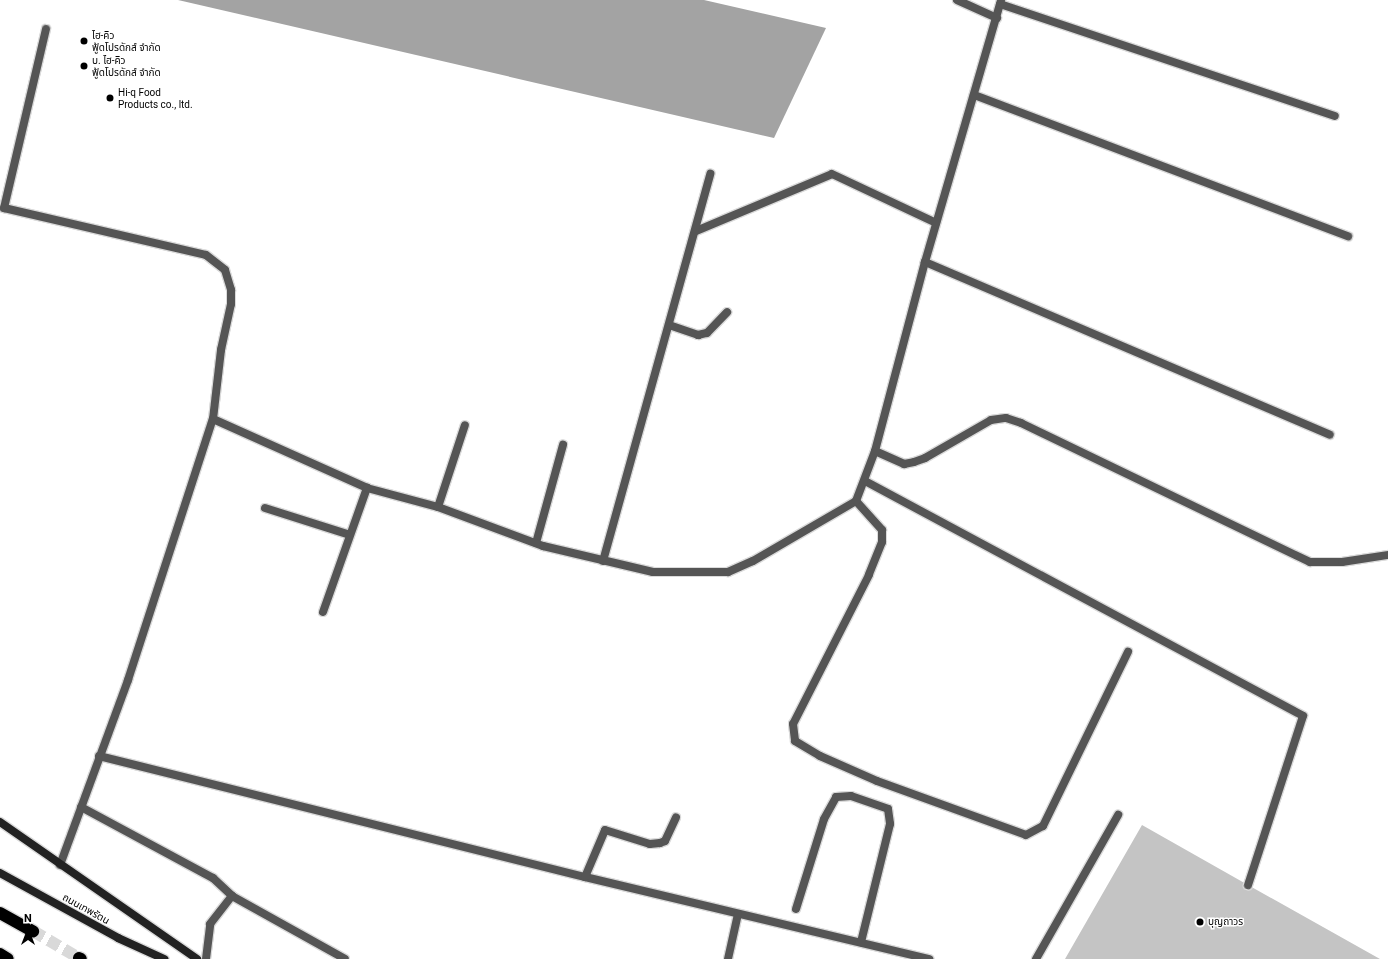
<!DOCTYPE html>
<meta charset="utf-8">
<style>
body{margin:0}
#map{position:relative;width:1388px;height:959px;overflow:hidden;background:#fff;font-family:Roboto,"Noto Sans Thai",sans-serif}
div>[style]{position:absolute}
.water>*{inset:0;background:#a3a3a3}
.building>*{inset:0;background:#c4c4c4}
.highway-tunnel>*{height:12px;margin-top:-6px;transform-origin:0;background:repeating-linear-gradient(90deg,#d9d9d9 0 12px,transparent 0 18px)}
.roads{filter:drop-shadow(1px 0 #dbdbdb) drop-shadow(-1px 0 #dbdbdb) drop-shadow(0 1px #dbdbdb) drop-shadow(0 -1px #dbdbdb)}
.lane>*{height:8px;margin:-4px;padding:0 4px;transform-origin:4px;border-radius:4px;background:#555}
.street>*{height:8px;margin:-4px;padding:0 4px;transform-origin:4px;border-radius:4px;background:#555}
.secondary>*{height:8px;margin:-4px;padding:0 4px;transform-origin:4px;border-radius:4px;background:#222}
.highway>*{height:12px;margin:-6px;padding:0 6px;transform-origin:6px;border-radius:6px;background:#000}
.dots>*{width:11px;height:11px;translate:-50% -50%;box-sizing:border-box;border:2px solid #fff;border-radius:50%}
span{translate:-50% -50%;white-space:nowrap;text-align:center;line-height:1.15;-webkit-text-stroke:3px #fff;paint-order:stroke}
.poi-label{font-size:10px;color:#000}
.left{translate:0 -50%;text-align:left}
.street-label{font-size:10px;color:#000}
.north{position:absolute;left:8px;top:911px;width:40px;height:40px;-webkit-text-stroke:3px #fff;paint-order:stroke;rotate:0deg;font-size:11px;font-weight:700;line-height:16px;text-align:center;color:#000}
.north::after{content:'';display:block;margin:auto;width:14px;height:18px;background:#000;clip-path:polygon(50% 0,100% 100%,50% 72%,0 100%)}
</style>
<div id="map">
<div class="water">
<i style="clip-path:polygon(178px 0,704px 0,826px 28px,774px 138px)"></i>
</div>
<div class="building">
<i style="clip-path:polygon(1142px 825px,1248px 885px,1380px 959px,1065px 959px)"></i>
</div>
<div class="highway-tunnel">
<i style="left:33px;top:931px;width:53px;rotate:30.4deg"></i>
</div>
<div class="roads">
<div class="lane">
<i style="left:46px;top:29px;width:184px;rotate:103.2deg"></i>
<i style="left:4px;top:208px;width:207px;rotate:13.1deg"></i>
<i style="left:206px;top:255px;width:24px;rotate:38deg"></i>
<i style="left:225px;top:270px;width:21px;rotate:73deg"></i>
<i style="left:231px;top:290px;width:14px;rotate:90deg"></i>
<i style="left:231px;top:304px;width:47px;rotate:102.3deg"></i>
<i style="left:221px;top:350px;width:69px;rotate:96.6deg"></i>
<i style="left:974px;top:95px;width:400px;rotate:20.7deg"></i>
<i style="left:832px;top:174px;width:115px;rotate:25.2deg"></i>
<i style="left:925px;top:262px;width:440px;rotate:23.1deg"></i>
<i style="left:875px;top:451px;width:32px;rotate:24deg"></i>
<i style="left:904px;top:464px;width:10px;rotate:-11deg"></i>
<i style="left:914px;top:462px;width:12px;rotate:-20deg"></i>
<i style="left:925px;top:458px;width:76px;rotate:-29.9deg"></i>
<i style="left:991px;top:420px;width:15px;rotate:-8deg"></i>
<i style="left:1006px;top:418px;width:16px;rotate:18deg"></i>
<i style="left:1021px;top:423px;width:321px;rotate:25.7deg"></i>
<i style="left:1310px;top:562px;width:32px"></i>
<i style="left:1342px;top:562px;width:47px;rotate:-8.7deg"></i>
<i style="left:865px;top:481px;width:497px;rotate:28.2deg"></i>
<i style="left:1303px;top:716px;width:178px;rotate:108deg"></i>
<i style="left:856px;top:501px;width:39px;rotate:48deg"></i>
<i style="left:882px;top:530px;width:12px;rotate:90deg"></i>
<i style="left:882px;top:542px;width:35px;rotate:112deg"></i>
<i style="left:869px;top:575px;width:167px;rotate:117deg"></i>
<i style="left:793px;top:724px;width:17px;rotate:83deg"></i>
<i style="left:795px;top:741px;width:29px;rotate:31deg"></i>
<i style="left:820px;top:756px;width:62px;rotate:23.7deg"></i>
<i style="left:877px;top:781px;width:158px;rotate:19.9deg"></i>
<i style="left:1026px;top:835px;width:19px;rotate:-28deg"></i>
<i style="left:1043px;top:826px;width:194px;rotate:-64deg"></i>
<i style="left:438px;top:507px;width:86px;rotate:-71.8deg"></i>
<i style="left:265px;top:508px;width:89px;rotate:17.6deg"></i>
<i style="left:536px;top:543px;width:102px;rotate:-74.6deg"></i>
<i style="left:323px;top:612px;width:132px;rotate:-70.5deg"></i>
<i style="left:99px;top:756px;width:501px;rotate:13.98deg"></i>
<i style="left:585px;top:877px;width:354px;rotate:13.4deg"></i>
<i style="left:81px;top:807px;width:150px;rotate:28.3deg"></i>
<i style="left:213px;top:878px;width:26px;rotate:43deg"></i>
<i style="left:585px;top:877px;width:51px;rotate:-66.9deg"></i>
<i style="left:605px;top:830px;width:47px;rotate:17.3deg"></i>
<i style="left:650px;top:844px;width:10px;rotate:-6deg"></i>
<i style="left:660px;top:843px;width:5px;rotate:-22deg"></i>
<i style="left:665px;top:841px;width:26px;rotate:-65deg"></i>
<i style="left:796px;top:909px;width:94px;rotate:-72.7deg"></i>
<i style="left:824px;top:819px;width:25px;rotate:-61deg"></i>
<i style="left:836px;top:797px;width:15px;rotate:-4deg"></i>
<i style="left:851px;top:796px;width:39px;rotate:19deg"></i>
<i style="left:888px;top:809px;width:15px;rotate:82deg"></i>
<i style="left:890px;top:824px;width:122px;rotate:103.8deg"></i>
<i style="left:206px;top:959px;width:35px;rotate:-83deg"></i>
<i style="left:210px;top:924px;width:36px;rotate:-52deg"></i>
<i style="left:232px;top:896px;width:129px;rotate:29.1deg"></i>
<i style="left:728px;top:959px;width:46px;rotate:-77.5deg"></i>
<i style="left:1036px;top:959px;width:166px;rotate:-60.3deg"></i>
</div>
<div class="street">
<i style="left:957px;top:0;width:44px;rotate:24.2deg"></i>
<i style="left:1000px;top:4px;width:353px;rotate:18.5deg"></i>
<i style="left:696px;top:231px;width:147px;rotate:-22.7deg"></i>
<i style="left:669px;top:325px;width:31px;rotate:19deg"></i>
<i style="left:698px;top:335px;width:9px;rotate:-13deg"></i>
<i style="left:707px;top:333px;width:29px;rotate:-46deg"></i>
<i style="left:603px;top:561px;width:402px;rotate:-74.5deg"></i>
<i style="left:60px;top:865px;width:197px;rotate:-69.8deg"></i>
<i style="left:128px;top:680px;width:274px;rotate:-72deg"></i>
<i style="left:213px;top:419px;width:169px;rotate:24.1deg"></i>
<i style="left:367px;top:488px;width:73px;rotate:15deg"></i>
<i style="left:438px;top:507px;width:112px;rotate:20.4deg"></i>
<i style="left:543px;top:546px;width:113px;rotate:13.3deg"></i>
<i style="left:653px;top:572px;width:75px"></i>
<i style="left:728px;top:572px;width:27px;rotate:-24deg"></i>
<i style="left:753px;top:561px;width:119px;rotate:-30.2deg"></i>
<i style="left:856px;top:501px;width:53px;rotate:-69.2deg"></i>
<i style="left:875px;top:451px;width:196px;rotate:-75.2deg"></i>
<i style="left:925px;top:262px;width:273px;rotate:-73.8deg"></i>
</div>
<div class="secondary">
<i style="left:0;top:822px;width:240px;rotate:34.8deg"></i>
<i style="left:0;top:873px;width:135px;rotate:28.8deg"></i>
<i style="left:118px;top:938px;width:51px;rotate:24.5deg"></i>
</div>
<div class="highway">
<i style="left:0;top:913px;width:38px;rotate:29deg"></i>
<i style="left:0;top:954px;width:9px;rotate:32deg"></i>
<i style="left:79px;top:958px;width:2px;rotate:27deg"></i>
</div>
</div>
<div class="dots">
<i style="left:84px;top:41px;background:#000"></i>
<i style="left:84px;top:66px;background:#000"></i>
<i style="left:110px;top:98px;background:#000"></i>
<i style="left:1200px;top:922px;background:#000"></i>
</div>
<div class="poi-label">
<span class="left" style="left:92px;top:41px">ไฮ-คิว<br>ฟู้ดโปรดักส์ จำกัด</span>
<span class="left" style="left:92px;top:66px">บ. ไฮ-คิว<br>ฟู้ดโปรดักส์ จำกัด</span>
<span class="left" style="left:118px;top:98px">Hi-q Food<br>Products co., ltd.</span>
<span class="left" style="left:1208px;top:922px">บุญถาวร</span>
</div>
<div class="street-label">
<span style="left:86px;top:909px;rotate:29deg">ถนนเทพรัตน</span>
</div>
<div class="north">N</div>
</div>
